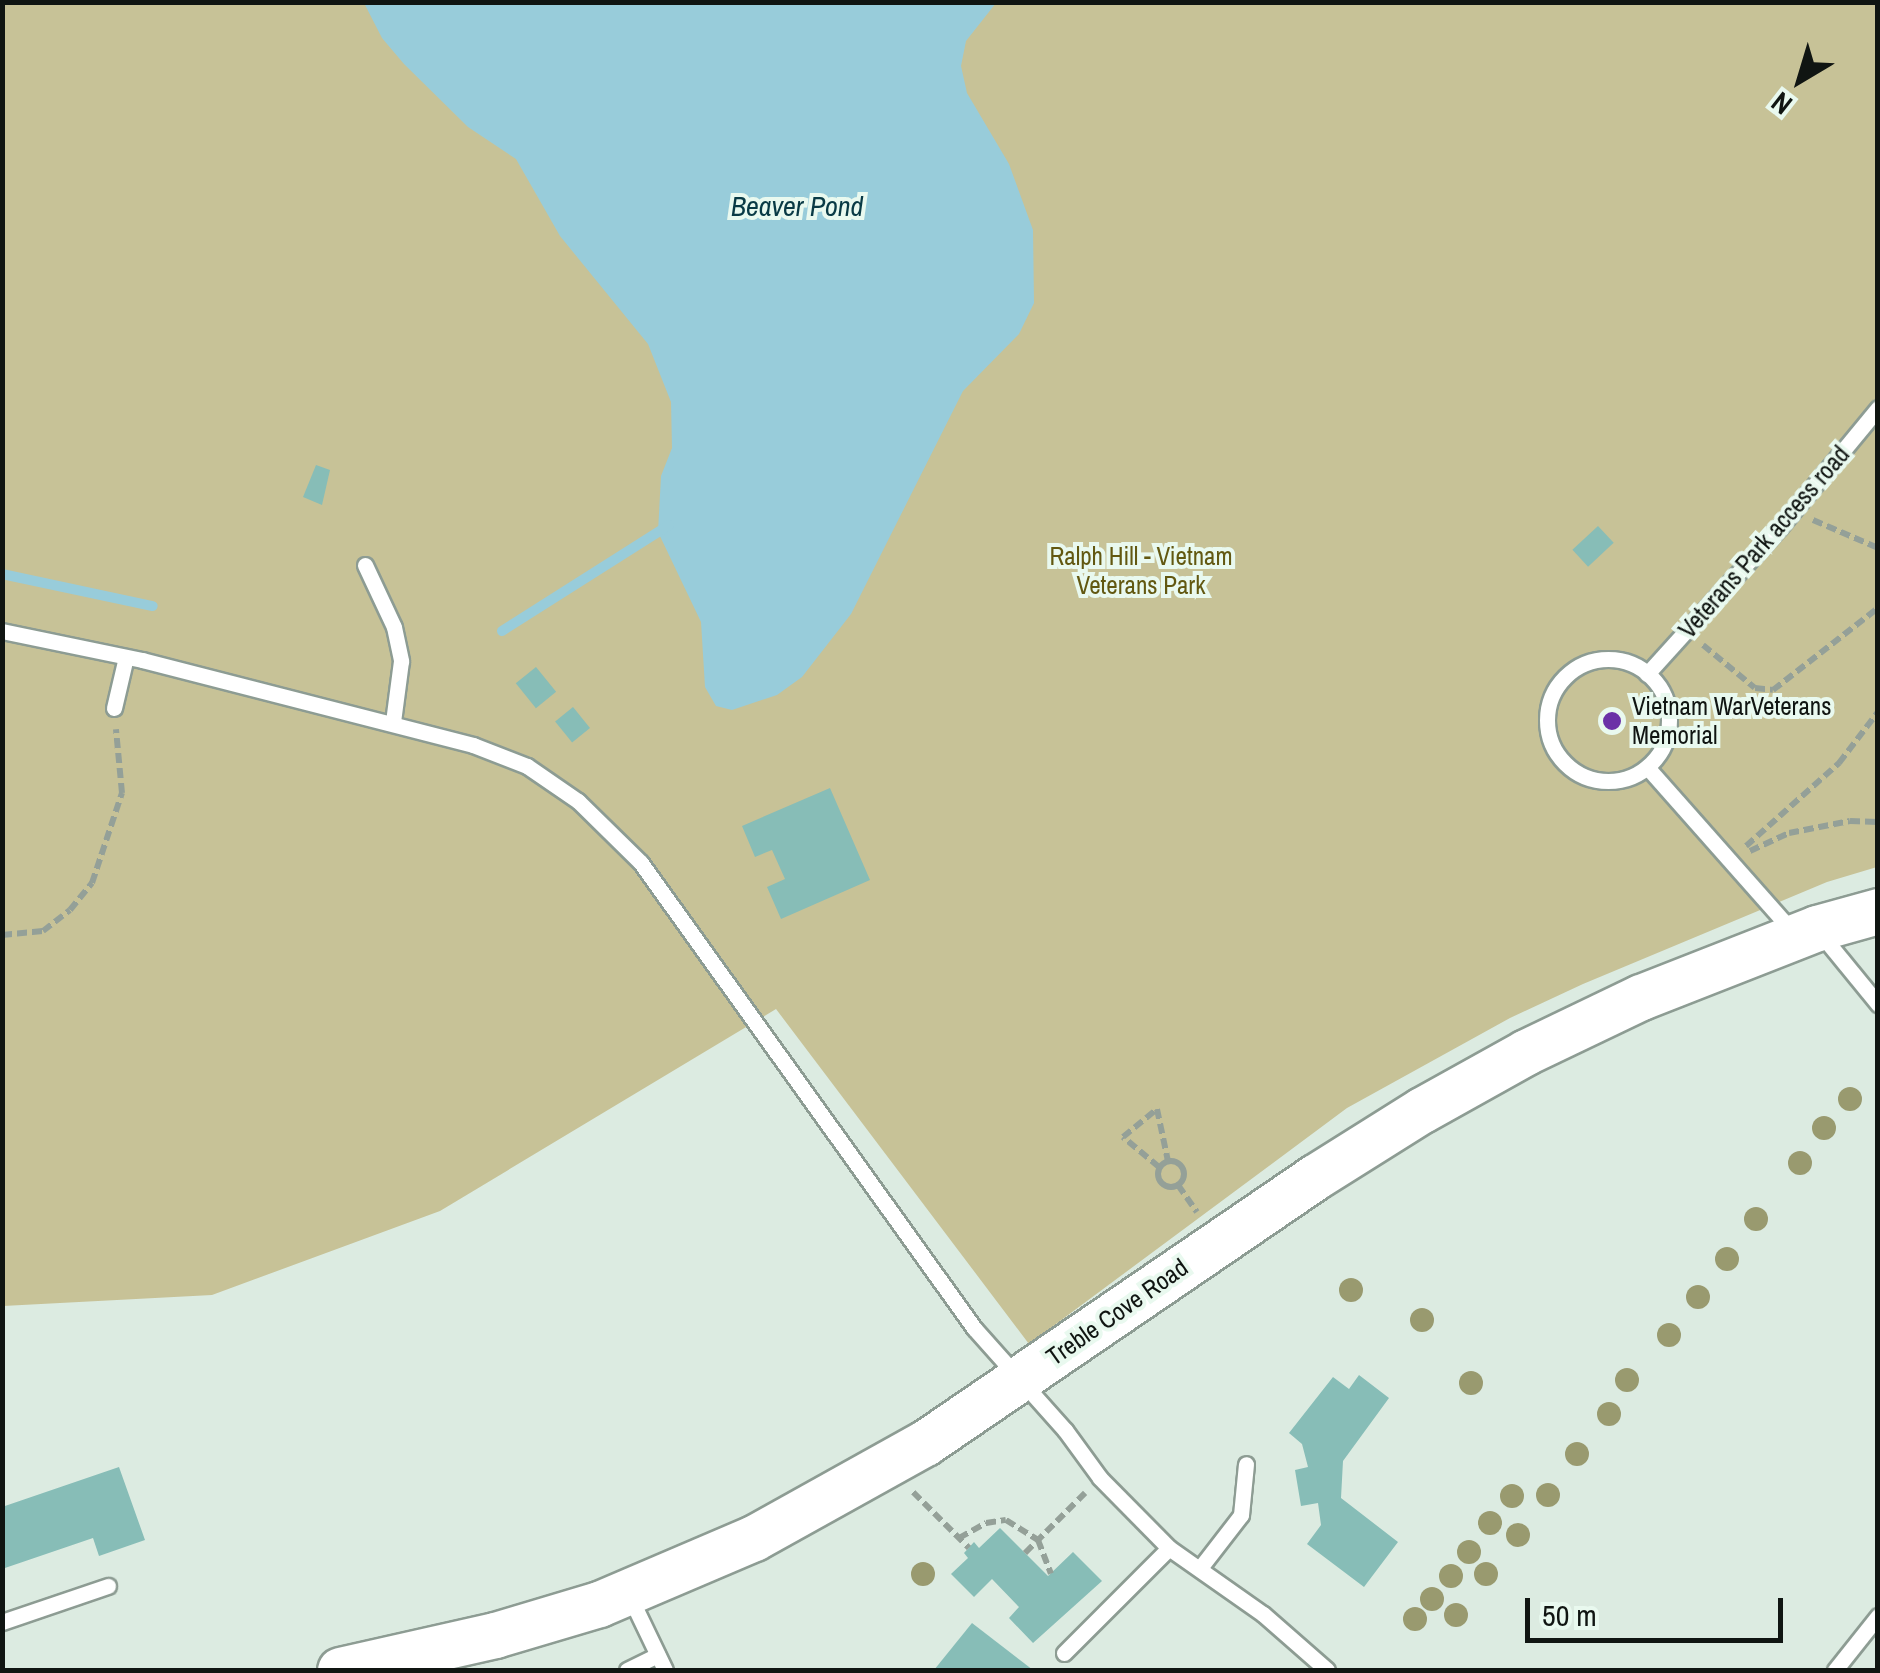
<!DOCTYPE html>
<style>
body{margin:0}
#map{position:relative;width:1880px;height:1673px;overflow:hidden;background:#dcebe1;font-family:"Archivo Narrow",sans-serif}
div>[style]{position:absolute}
.green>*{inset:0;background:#c7c297}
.water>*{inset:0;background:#98ccda}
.stream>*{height:10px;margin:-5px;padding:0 5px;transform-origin:5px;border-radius:5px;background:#98ccda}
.building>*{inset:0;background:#87bdb7;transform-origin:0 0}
.path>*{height:6px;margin-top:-3px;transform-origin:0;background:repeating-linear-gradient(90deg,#94a098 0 10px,transparent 0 15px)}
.path>.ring{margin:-3px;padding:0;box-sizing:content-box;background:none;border:6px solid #94a098;border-radius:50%}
.roads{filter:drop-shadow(2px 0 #8d9c93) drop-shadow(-2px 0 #8d9c93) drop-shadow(0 2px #8d9c93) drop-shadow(0 -2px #8d9c93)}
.service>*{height:15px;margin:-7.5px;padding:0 7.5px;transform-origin:7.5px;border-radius:7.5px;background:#fff}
.service>.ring{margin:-7.5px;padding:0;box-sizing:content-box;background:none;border:15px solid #fff;border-radius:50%}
.secondary>*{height:45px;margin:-22.5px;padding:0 22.5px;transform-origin:22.5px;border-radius:22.5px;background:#fff}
.trees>*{width:24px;height:24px;margin:-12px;border-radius:50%;background:#999a6f}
.dots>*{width:28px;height:28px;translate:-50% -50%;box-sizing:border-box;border:5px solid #e9f9ef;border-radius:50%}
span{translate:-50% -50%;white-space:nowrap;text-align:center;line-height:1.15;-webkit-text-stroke:8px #e9f9ef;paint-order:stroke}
.street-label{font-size:25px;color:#101512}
.park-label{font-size:25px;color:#625811}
.poi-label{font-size:25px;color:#101512}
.left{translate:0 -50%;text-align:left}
.water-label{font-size:28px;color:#093a45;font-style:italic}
.frame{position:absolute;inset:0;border:5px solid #101512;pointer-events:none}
.north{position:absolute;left:1750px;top:30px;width:100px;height:100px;-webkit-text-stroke:8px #e9f9ef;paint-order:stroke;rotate:218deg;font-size:28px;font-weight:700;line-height:40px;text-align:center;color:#101512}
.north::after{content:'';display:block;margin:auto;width:35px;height:45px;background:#101512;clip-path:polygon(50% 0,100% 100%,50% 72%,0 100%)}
.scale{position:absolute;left:1525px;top:1598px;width:258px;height:45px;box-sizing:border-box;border:5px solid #101512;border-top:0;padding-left:12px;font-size:30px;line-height:35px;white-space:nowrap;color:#101512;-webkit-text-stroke:8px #e9f9ef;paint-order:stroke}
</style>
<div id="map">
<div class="green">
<i style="clip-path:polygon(3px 3px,1877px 3px,1877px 867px,1827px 882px,1583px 984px,1510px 1018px,1347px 1108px,1029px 1344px,776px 1009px,440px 1211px,212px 1295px,3px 1306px)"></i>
</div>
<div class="water">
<i style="clip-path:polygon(364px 3px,996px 3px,966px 41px,961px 66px,967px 93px,1009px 164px,1033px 230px,1034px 303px,1019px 334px,963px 391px,851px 614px,802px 677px,777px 695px,732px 710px,716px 706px,705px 687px,701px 622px,658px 532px,661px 476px,672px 448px,671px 402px,648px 344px,560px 236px,516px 159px,468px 127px,404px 64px,382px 38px)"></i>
</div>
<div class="stream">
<i style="left:2px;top:574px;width:154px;rotate:12deg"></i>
<i style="left:502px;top:631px;width:198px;rotate:-32.4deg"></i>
</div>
<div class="building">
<i style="clip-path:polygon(316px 465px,330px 470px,322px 505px,303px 497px)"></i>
<i style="left:1598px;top:526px;width:23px;height:35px;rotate:47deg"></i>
<i style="left:536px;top:667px;width:32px;height:26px;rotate:51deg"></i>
<i style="left:573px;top:707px;width:27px;height:23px;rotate:51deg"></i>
<i style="clip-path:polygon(830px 788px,870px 880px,781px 919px,767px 887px,785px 879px,772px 850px,755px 857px,742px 826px)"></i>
<i style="clip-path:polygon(1359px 1375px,1389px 1398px,1343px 1461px,1341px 1498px,1398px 1542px,1364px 1587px,1307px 1544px,1321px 1525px,1318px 1503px,1301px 1506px,1295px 1470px,1308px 1467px,1302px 1444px,1289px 1433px,1333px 1377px,1349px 1389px)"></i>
<i style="clip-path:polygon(119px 1467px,145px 1540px,99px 1556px,93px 1538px,2px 1569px,2px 1507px)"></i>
<i style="clip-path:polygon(1000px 1528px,1048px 1576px,1073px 1552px,1102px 1581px,1033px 1643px,1009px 1618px,1019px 1607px,992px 1579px,974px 1597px,951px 1574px,968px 1558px,964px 1553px,974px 1542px,979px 1548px)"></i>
<i style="clip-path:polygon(972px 1623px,1033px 1670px,934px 1670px)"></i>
</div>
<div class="path">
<i style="left:1813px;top:520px;width:71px;rotate:23.3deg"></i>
<i style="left:1703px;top:645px;width:67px;rotate:39.6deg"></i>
<i style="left:1755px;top:688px;width:18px;rotate:6deg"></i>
<i style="left:1773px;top:690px;width:133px;rotate:-38deg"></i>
<i style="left:1746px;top:846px;width:125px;rotate:-41.7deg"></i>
<i style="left:1839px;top:763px;width:64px;rotate:-52.6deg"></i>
<i style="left:1750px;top:851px;width:43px;rotate:-24.8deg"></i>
<i style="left:1789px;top:833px;width:62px;rotate:-11.1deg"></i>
<i style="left:1850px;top:821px;width:28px;rotate:2deg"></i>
<i style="left:2px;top:935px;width:41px;rotate:-5.6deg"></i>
<i style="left:43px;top:931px;width:34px;rotate:-38deg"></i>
<i style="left:70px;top:910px;width:35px;rotate:-51deg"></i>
<i style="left:92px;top:883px;width:95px;rotate:-71.6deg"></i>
<i style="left:122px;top:793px;width:64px;rotate:-95.4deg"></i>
<i class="ring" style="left:1158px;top:1161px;width:20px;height:20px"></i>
<i style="left:1159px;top:1167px;width:47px;rotate:-140.2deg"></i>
<i style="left:1123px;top:1137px;width:44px;rotate:-39.5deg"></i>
<i style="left:1157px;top:1109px;width:53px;rotate:78.1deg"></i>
<i style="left:1178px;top:1185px;width:33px;rotate:55deg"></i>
<i style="left:913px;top:1492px;width:79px;rotate:45deg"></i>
<i style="left:959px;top:1538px;width:31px;rotate:-29deg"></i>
<i style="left:986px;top:1523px;width:20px;rotate:-9deg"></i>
<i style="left:1006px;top:1520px;width:38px;rotate:32deg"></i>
<i style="left:1038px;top:1540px;width:36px;rotate:69deg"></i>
<i style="left:1025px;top:1553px;width:85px;rotate:-45deg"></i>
</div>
<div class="roads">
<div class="service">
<i style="left:365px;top:565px;width:68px;rotate:64.9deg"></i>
<i style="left:394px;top:627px;width:35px;rotate:78deg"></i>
<i style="left:401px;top:661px;width:62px;rotate:97.5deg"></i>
<i style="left:2px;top:631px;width:143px;rotate:11.7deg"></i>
<i style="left:142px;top:660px;width:342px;rotate:14.4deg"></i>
<i style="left:473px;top:745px;width:58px;rotate:21.3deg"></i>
<i style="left:527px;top:766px;width:62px;rotate:34.5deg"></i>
<i style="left:578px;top:801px;width:88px;rotate:44.5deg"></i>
<i style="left:641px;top:863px;width:572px;rotate:54.39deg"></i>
<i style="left:974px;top:1328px;width:137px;rotate:48.3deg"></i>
<i style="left:1065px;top:1430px;width:59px;rotate:53.9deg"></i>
<i style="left:1100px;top:1478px;width:98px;rotate:45.4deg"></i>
<i style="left:1169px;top:1548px;width:115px;rotate:35.1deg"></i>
<i style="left:1263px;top:1614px;width:85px;rotate:41.2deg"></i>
<i class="ring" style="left:1547px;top:659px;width:107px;height:107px"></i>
<i style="left:1647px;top:674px;width:198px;rotate:-47.9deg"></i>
<i style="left:1780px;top:527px;width:154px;rotate:-50.5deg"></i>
<i style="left:114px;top:708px;width:52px;rotate:-76.8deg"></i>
<i style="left:1647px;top:767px;width:220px;rotate:48.5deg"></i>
<i style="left:1820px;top:933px;width:92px;rotate:50.8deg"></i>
<i style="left:1200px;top:1568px;width:67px;rotate:-52.3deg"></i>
<i style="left:1241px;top:1515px;width:51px;rotate:-84.4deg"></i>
<i style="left:630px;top:1597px;width:81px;rotate:64.4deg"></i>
<i style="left:2px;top:1622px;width:112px;rotate:-18.8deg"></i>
<i style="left:1064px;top:1653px;width:148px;rotate:-45deg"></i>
<i style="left:627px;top:1670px;width:34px;rotate:-26deg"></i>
<i style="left:1835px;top:1670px;width:69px;rotate:-51.5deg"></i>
</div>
<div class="secondary">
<i style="left:340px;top:1670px;width:159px;rotate:-12.7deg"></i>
<i style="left:495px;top:1635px;width:109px;rotate:-16.6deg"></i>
<i style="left:599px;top:1604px;width:168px;rotate:-23.1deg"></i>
<i style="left:754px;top:1538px;width:196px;rotate:-29.1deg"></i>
<i style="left:925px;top:1443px;width:472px;rotate:-34.3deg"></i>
<i style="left:1315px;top:1177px;width:126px;rotate:-32.1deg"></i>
<i style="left:1422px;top:1110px;width:119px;rotate:-29.1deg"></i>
<i style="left:1526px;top:1052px;width:127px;rotate:-25.6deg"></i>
<i style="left:1641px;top:997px;width:189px;rotate:-21.4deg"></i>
<i style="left:1817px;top:928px;width:63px;rotate:-15.6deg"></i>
</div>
</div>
<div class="trees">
<i style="left:1850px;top:1099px"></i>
<i style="left:1824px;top:1128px"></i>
<i style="left:1800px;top:1163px"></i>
<i style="left:1756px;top:1219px"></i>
<i style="left:1727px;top:1259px"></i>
<i style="left:1351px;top:1290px"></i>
<i style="left:1698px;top:1297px"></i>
<i style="left:1422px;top:1320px"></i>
<i style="left:1669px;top:1335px"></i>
<i style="left:1627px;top:1380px"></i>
<i style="left:1471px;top:1383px"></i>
<i style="left:1609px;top:1414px"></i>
<i style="left:1577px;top:1454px"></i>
<i style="left:1548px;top:1495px"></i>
<i style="left:1512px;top:1496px"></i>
<i style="left:1490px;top:1523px"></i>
<i style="left:1518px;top:1535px"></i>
<i style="left:1469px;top:1552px"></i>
<i style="left:923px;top:1574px"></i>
<i style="left:1486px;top:1574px"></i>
<i style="left:1451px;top:1576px"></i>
<i style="left:1432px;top:1599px"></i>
<i style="left:1456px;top:1615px"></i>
<i style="left:1415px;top:1619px"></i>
</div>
<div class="dots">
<i style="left:1612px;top:721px;background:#6b31a7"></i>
</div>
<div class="street-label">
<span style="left:1764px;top:542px;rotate:-49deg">Veterans Park access road</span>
<span style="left:1117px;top:1312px;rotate:-35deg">Treble Cove Road</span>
</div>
<div class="park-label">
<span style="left:1141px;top:571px">Ralph Hill - Vietnam<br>Veterans Park</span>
</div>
<div class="poi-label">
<span class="left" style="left:1632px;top:721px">Vietnam WarVeterans<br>Memorial</span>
</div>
<div class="water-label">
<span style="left:797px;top:206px">Beaver Pond</span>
</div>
<div class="frame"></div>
<div class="north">N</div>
<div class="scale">50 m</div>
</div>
